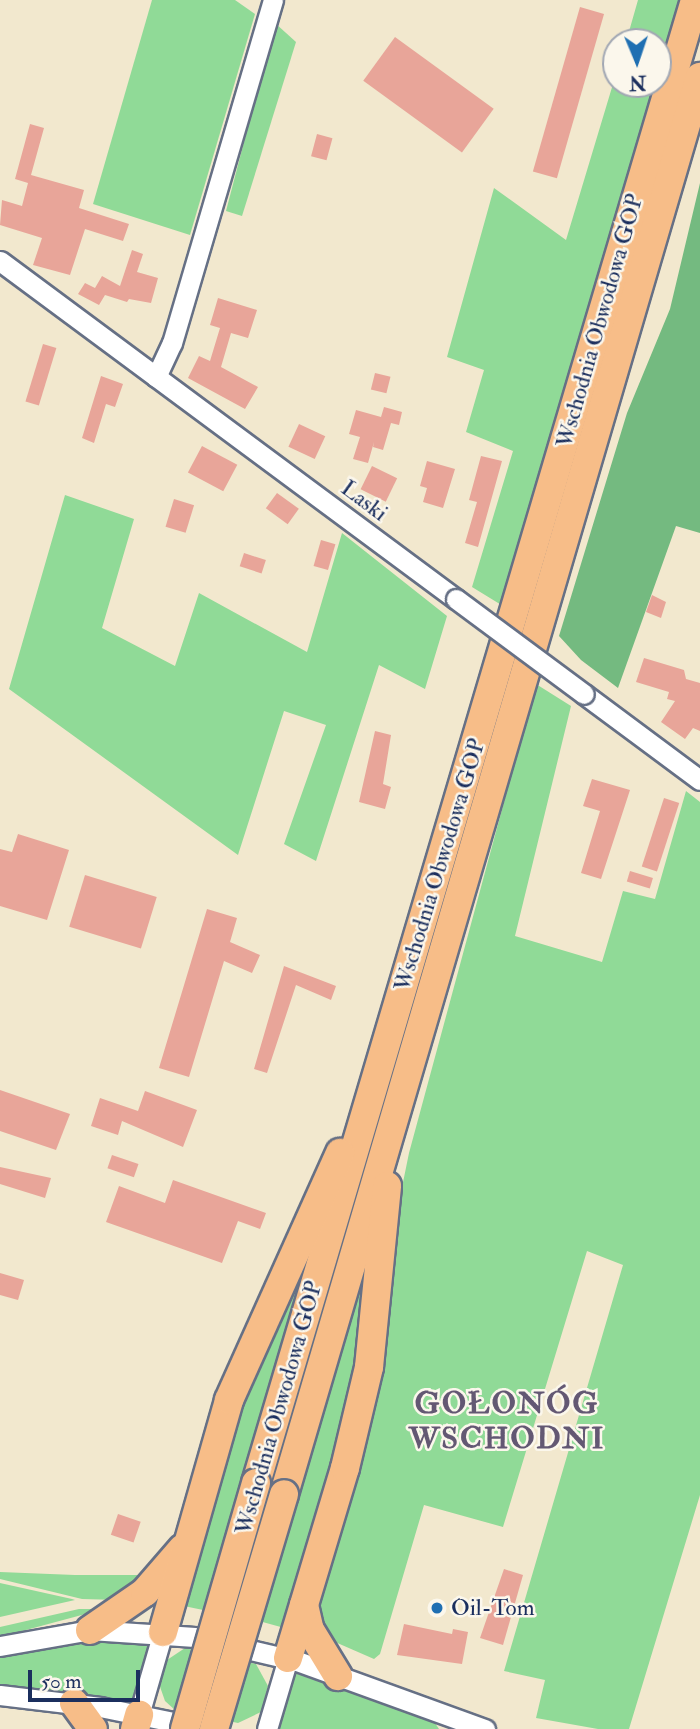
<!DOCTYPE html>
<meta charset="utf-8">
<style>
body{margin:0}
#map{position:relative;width:700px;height:1729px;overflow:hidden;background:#f2e8ce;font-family:"IM FELL Double Pica",serif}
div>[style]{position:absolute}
.green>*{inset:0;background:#90da97}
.forest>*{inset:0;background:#74ba80}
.building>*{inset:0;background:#e8a599;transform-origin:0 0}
.roads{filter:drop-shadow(2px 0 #667085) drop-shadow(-2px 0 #667085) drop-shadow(0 2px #667085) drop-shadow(0 -2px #667085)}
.minor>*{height:19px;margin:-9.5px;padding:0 9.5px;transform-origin:9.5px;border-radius:9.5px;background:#fff}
.highway>*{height:28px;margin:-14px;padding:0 14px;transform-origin:14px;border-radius:14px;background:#f7bd88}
.bridges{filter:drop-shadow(2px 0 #667085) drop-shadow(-2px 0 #667085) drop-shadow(0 2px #667085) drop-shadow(0 -2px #667085)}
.minor-bridge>*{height:19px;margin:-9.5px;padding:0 9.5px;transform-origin:9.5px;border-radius:9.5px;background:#fff}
.highway-bridge>*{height:28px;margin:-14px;padding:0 14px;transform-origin:14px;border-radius:14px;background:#f7bd88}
.dots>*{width:19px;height:19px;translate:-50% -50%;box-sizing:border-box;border:4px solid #fbf7ec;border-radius:50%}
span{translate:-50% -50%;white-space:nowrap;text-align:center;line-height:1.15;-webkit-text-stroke:5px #fbf7ec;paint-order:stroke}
.street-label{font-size:23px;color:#1b2f5e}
.poi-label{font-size:23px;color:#1b2f5e}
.left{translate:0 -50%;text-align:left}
.district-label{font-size:30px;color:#635873;font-weight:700;letter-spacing:2px}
.north{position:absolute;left:602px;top:28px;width:70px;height:70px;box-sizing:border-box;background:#fbf7ec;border:2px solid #a1a7b3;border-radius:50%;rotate:178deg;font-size:19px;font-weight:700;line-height:28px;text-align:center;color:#1b2f5e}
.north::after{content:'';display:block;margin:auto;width:24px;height:32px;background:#1f6fb2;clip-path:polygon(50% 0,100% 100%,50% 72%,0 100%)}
.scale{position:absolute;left:28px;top:1670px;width:112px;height:32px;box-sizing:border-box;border:4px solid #1b2f5e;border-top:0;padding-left:9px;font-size:21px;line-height:24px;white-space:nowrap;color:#1b2f5e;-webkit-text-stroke:5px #fbf7ec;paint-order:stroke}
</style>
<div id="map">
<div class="green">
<i style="clip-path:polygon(152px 0,235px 0,255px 14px,190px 235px,93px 204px)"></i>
<i style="clip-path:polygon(638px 0,679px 0,658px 74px,658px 42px,626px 42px)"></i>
<i style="clip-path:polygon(275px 23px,296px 42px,242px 216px,226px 211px)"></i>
<i style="clip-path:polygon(616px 74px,616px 84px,655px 84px,503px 606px,472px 587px,513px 451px,466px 432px,484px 370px,447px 357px,494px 188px,566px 240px)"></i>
<i style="clip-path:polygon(65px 495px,134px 519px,102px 628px,175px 666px,199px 593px,307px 652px,342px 533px,447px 616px,425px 689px,379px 665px,316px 861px,284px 844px,326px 725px,284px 711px,238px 855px,9px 689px)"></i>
<i style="clip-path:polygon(536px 684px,571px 706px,515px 936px,602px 962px,623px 891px,655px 899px,686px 791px,700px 802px,700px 1495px,629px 1729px,598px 1729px,536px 1718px,545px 1680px,504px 1671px,623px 1265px,587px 1251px,503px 1527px,424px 1505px,380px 1654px,374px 1659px,319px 1635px,313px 1622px,409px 1153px)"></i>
<i style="clip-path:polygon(319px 1227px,208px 1611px,179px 1605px,234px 1414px)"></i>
<i style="clip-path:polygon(370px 1235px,361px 1359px,288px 1629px,259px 1621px)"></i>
<i style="clip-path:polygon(0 1572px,75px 1575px,142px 1575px,120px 1600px,82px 1599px,0 1579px)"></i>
<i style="clip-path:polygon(0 1583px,72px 1599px,75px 1600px,0 1617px)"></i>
<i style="clip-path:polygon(79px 1609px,104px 1609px,0 1637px,0 1627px)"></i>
<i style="clip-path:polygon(142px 1642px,151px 1645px,133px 1702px,0 1684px,0 1655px,73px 1643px)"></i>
<i style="clip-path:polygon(185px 1648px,256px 1664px,268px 1686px,261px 1712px,238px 1723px,175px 1710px,165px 1701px,158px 1681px,164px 1662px)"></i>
<i style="clip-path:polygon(295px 1673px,435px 1723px,439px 1729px,277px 1729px)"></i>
</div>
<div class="forest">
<i style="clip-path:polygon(700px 183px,700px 533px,676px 526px,618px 688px,581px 660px,559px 636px,627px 413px,670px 309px)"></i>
</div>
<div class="building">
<i style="left:580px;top:7px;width:25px;height:171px;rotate:16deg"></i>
<i style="left:395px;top:37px;width:122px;height:54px;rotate:36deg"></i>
<i style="clip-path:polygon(30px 124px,44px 128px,31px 175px,84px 190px,79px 208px,129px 224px,123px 241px,85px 229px,70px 275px,33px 265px,42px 238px,0 225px,2px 200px,22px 206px,28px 183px,15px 179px)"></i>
<i style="left:317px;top:134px;width:16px;height:23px;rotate:15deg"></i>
<i style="clip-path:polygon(132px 250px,143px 254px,137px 272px,158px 278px,151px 303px,129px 299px,127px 302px,105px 295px,99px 305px,78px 294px,85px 283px,95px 288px,102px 276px,120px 286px)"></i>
<i style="clip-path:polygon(218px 298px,257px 310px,248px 338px,231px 333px,221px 367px,258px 387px,245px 409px,188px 378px,199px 356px,210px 361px,220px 328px,210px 325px)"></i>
<i style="left:43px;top:344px;width:14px;height:60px;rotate:17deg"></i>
<i style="left:375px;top:373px;width:16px;height:17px;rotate:14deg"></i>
<i style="clip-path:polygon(101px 376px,123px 384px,115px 407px,106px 404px,94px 443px,82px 438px)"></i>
<i style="clip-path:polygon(384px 407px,402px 412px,399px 425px,391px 423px,383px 450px,373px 447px,374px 442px,368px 463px,353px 459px,360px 437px,349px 434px,356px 410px,381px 417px)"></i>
<i style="left:299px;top:424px;width:29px;height:25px;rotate:25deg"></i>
<i style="left:202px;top:446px;width:40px;height:30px;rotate:28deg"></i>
<i style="clip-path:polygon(481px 456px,502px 461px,478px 547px,465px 543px,477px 502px,469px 500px)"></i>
<i style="clip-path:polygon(427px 461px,455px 469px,443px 508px,423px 502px,427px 488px,420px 486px)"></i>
<i style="left:372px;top:466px;width:28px;height:26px;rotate:26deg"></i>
<i style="left:277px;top:493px;width:27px;height:19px;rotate:36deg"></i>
<i style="left:174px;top:499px;width:21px;height:29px;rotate:17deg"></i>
<i style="left:321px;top:540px;width:15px;height:27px;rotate:16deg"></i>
<i style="left:244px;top:553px;width:23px;height:14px;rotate:18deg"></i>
<i style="clip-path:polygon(652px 595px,666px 602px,661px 618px,646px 612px)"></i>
<i style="clip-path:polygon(644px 658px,684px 670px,686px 679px,700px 683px,700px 731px,693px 728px,685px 739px,661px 722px,675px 701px,667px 699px,669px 692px,636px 682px)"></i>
<i style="clip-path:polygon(375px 731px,391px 735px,383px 784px,391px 787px,385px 809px,359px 802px)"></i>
<i style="clip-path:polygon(592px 779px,630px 790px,601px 879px,581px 873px,600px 811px,583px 806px)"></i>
<i style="left:664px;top:798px;width:16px;height:72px;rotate:18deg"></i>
<i style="clip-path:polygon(18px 834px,69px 850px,47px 920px,0 906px,0 849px,12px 852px)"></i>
<i style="left:630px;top:871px;width:24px;height:11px;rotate:17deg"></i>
<i style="left:85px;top:875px;width:75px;height:54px;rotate:17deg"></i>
<i style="clip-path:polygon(207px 909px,237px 918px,230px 942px,260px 955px,252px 973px,224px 961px,189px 1077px,159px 1068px)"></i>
<i style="clip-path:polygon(284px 966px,336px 986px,331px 1000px,296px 985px,267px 1073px,254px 1069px)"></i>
<i style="clip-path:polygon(0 1090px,70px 1114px,56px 1150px,0 1131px)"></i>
<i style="clip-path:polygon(145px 1091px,197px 1110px,183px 1147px,122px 1121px,118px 1135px,91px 1126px,100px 1098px,138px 1111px)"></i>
<i style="left:112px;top:1155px;width:28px;height:14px;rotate:19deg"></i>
<i style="clip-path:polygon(0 1167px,51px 1178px,45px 1198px,0 1184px)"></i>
<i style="clip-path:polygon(173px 1180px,266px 1213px,260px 1229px,238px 1221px,222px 1263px,106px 1222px,119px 1186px,165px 1203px)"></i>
<i style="clip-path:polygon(0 1273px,24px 1280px,18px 1300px,0 1295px)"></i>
<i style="left:118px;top:1514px;width:24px;height:22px;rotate:19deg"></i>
<i style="clip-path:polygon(504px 1569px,523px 1575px,503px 1645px,480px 1638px)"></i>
<i style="clip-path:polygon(404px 1624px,452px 1634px,453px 1629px,468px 1632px,462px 1664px,397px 1655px)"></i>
</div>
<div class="roads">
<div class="minor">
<i style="left:0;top:261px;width:568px;rotate:36.55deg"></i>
<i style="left:156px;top:377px;width:38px;rotate:-65deg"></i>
<i style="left:172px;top:343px;width:358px;rotate:-73.6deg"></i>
<i style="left:584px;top:694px;width:144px;rotate:36.6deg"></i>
<i style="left:0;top:1646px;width:91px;rotate:-10.1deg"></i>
<i style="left:90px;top:1630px;width:105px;rotate:3.8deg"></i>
<i style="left:195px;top:1637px;width:105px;rotate:13.2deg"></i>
<i style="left:297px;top:1661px;width:200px;rotate:19.9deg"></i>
<i style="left:0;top:1695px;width:101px;rotate:6.8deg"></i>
<i style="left:100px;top:1707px;width:100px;rotate:11.5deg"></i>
<i style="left:139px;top:1715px;width:86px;rotate:-73.9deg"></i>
<i style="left:267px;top:1729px;width:74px;rotate:-73.5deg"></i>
</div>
<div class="highway">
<i style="left:256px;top:1483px;width:1547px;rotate:-73.51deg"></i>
<i style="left:284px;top:1494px;width:1477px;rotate:-73.64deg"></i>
<i style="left:304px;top:1605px;width:26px;rotate:77deg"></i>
<i style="left:310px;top:1630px;width:54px;rotate:58.7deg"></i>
<i style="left:90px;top:1630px;width:67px;rotate:-34.6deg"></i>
<i style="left:145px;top:1592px;width:57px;rotate:-49.3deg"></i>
<i style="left:163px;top:1632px;width:241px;rotate:-74.1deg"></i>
<i style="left:229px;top:1400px;width:271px;rotate:-65.8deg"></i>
<i style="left:288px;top:1658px;width:198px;rotate:-73.3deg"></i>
<i style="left:345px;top:1468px;width:104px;rotate:-76.6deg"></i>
<i style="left:369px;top:1367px;width:182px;rotate:-84.3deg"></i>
<i style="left:74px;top:1703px;width:32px;rotate:54deg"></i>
<i style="left:135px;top:1729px;width:15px;rotate:-74deg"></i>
</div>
</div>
<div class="bridges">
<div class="minor-bridge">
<i style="left:456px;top:599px;width:159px;rotate:36.6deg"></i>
</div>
<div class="highway-bridge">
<i style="left:185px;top:1729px;width:256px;rotate:-73.9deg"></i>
<i style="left:214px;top:1729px;width:245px;rotate:-73.4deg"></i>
</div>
</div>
<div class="dots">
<i style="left:437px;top:1608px;background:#1f6fb2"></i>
</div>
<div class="street-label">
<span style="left:600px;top:321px;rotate:-74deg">Wschodnia Obwodowa GOP</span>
<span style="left:364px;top:501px;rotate:37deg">Laski</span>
<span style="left:440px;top:865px;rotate:-73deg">Wschodnia Obwodowa GOP</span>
<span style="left:279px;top:1408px;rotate:-74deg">Wschodnia Obwodowa GOP</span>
</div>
<div class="poi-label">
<span class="left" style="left:451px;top:1608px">Oil-Tom</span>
</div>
<div class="district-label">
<span style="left:507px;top:1421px">GOŁONÓG<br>WSCHODNI</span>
</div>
<div class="north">N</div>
<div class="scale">50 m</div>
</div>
